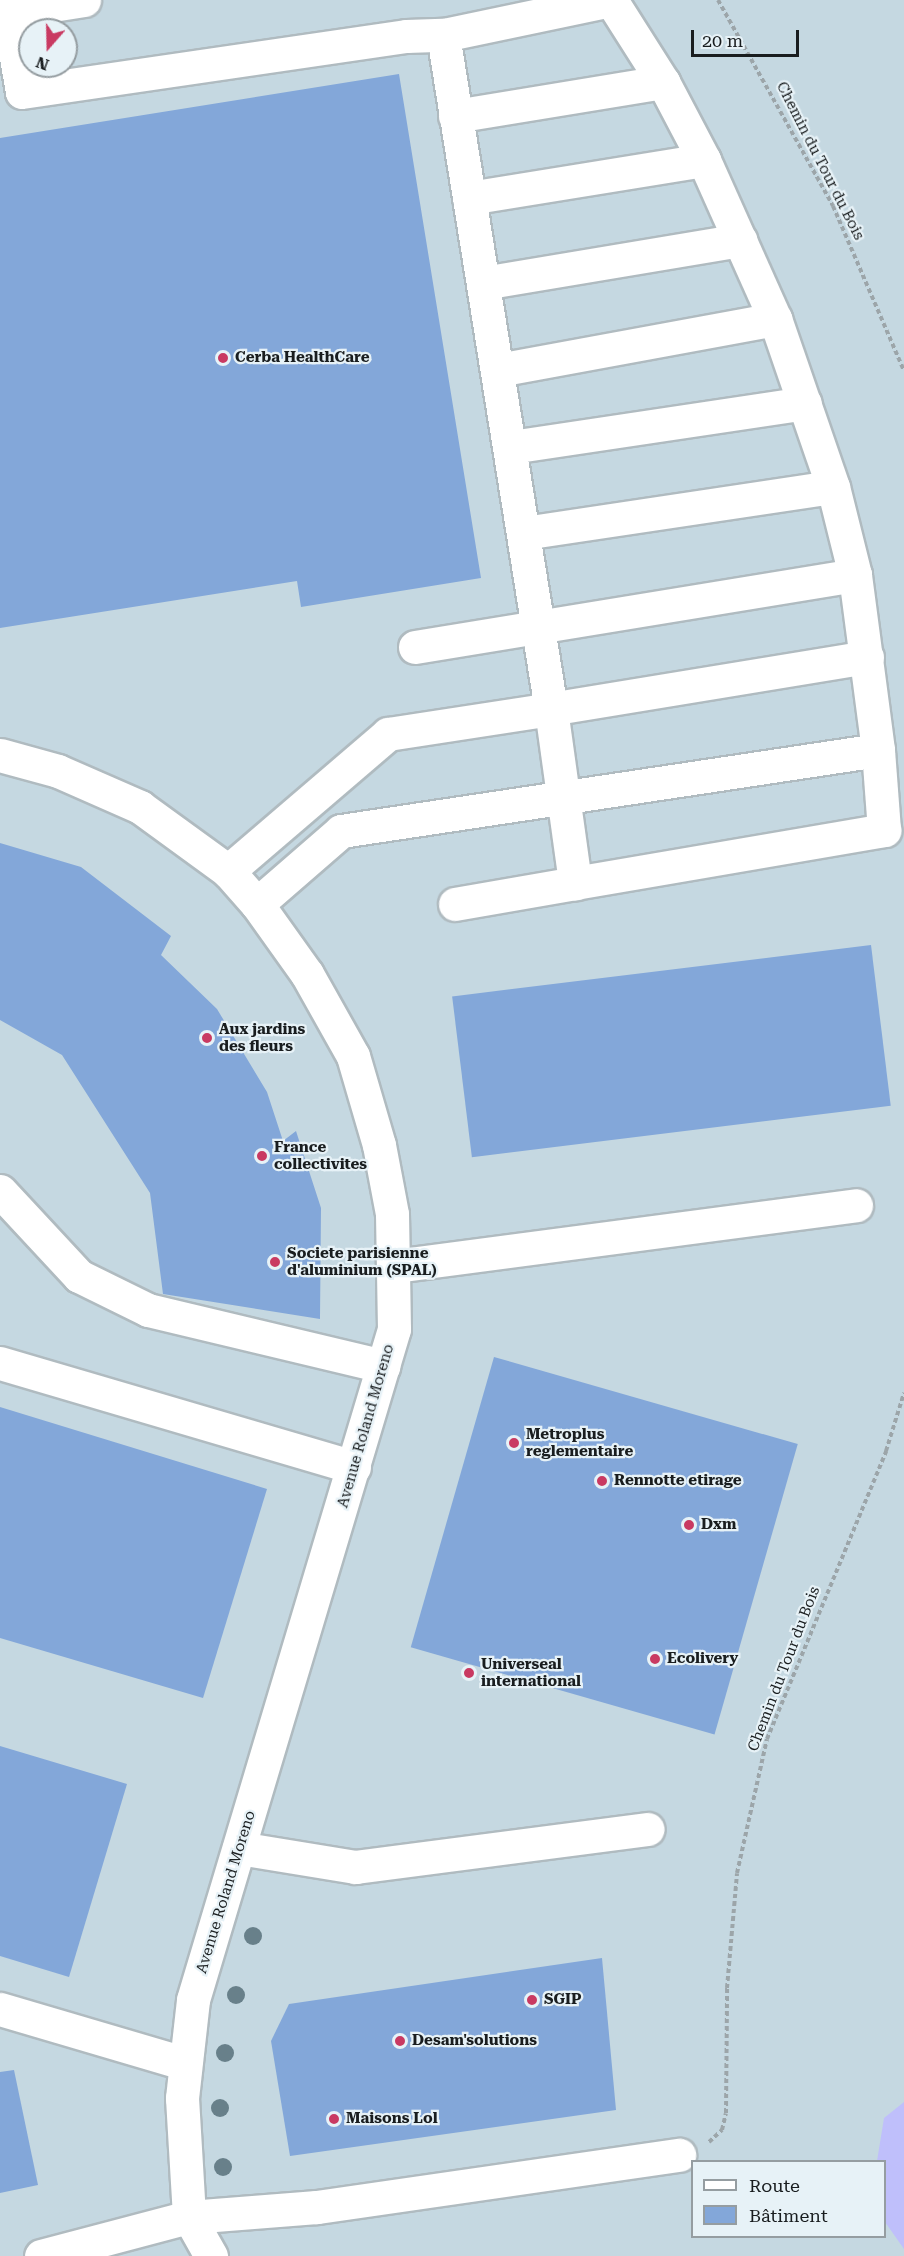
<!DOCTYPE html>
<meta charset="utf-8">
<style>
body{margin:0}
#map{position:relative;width:904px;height:2256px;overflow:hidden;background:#d9e4ea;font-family:"Roboto Serif",serif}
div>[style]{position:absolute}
.built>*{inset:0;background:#c5d8e1}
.water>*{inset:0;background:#bfbffb}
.building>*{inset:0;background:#83a7d9;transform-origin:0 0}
.path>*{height:4px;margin-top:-2px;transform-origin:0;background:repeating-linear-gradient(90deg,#9ca5a9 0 4.5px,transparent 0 7.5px)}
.roads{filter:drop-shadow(2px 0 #b0bbc0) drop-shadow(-2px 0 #b0bbc0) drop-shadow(0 2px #b0bbc0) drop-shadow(0 -2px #b0bbc0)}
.minor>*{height:33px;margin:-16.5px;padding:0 16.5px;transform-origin:16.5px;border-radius:16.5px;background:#fff}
.trees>*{width:18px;height:18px;margin:-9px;border-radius:50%;background:#68808a}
.dots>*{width:16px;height:16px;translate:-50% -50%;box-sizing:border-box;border:3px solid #e7f2f7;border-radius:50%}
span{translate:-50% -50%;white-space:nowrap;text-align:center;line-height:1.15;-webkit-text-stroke:4.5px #e7f2f7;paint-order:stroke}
.street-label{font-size:15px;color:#191d1f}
.poi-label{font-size:15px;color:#191d1f;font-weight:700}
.left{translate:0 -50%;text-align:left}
.legend{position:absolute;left:691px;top:2160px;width:195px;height:78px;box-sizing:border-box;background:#e7f2f7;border:2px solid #959da1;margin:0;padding:8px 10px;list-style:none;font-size:18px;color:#191d1f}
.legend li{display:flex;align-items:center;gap:12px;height:30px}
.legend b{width:30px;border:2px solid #959da1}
.north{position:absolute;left:18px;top:18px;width:60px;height:60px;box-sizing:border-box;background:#e7f2f7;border:2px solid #959da1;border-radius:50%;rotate:200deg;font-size:16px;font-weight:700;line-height:24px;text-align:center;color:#191d1f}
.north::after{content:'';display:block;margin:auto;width:21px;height:27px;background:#c93a62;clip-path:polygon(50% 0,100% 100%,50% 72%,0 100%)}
.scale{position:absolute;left:691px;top:30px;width:108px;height:27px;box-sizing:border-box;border:3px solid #191d1f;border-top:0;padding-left:8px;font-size:18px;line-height:21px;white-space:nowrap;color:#191d1f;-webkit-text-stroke:4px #e7f2f7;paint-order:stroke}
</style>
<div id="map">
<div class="built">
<i style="clip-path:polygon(evenodd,0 0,904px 0,904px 2256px,0 2256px,0 0,30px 30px,66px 30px,66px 66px,30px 66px,30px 30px,0 0,692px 2162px,884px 2162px,884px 2236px,692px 2236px,692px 2162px)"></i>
</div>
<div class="water">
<i style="clip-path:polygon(904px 2102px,904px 2249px,885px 2222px,884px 2162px,877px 2161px,884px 2118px)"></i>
</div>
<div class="building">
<i style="clip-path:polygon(399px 74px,481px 578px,301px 607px,297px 581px,0 628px,0 138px)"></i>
<i style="clip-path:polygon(0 843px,81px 867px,171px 936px,161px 955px,217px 1009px,267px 1092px,283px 1141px,296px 1131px,321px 1208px,320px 1319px,163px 1294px,150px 1193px,62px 1055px,0 1020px)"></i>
<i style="left:871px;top:945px;width:162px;height:422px;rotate:83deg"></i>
<i style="left:494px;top:1357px;width:316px;height:302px;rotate:16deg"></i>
<i style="clip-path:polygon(0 1407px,267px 1489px,203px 1698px,0 1638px)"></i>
<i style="clip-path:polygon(0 1746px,127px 1784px,69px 1977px,0 1956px)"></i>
<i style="clip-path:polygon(602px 1958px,616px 2110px,290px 2156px,271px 2041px,289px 2004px)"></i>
<i style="clip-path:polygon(14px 2070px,38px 2185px,0 2193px,0 2072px)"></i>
</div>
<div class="path">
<i style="left:718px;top:0;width:236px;rotate:60.8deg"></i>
<i style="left:833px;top:206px;width:180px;rotate:66.7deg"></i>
<i style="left:709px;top:2142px;width:18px;rotate:-43deg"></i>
<i style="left:722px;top:2130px;width:17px;rotate:-77deg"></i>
<i style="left:726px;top:2113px;width:125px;rotate:-89.5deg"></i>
<i style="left:727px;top:1988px;width:115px;rotate:-85deg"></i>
<i style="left:737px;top:1873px;width:137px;rotate:-77.4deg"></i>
<i style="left:767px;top:1739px;width:312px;rotate:-67.5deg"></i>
<i style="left:886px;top:1451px;width:61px;rotate:-72.8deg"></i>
</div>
<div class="roads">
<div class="minor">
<i style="left:6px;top:0;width:93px;rotate:80.1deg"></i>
<i style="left:22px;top:92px;width:388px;rotate:-8.3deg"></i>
<i style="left:406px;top:36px;width:37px;rotate:-2deg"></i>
<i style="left:443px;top:35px;width:683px;rotate:80.9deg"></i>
<i style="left:551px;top:709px;width:165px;rotate:171.3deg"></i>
<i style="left:388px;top:734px;width:211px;rotate:139.4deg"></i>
<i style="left:8px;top:12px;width:77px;rotate:-9deg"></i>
<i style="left:455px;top:116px;width:211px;rotate:-9.3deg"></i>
<i style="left:469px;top:198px;width:238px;rotate:-9.2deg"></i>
<i style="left:483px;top:283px;width:261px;rotate:-9.5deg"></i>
<i style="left:498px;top:370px;width:282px;rotate:-10.4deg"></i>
<i style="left:511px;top:447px;width:297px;rotate:-8.5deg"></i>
<i style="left:524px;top:533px;width:312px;rotate:-8.5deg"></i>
<i style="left:415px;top:647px;width:446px;rotate:-9.3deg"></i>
<i style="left:867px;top:657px;width:320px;rotate:170.7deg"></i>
<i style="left:551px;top:709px;width:176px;rotate:82.1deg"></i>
<i style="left:575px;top:883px;width:314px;rotate:-9.7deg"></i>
<i style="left:884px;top:830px;width:80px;rotate:-94.3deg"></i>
<i style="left:0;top:755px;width:60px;rotate:15.4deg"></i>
<i style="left:58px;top:771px;width:90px;rotate:23.7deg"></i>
<i style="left:140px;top:807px;width:109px;rotate:36deg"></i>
<i style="left:228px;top:871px;width:44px;rotate:48.7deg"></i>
<i style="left:257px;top:904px;width:86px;rotate:54.5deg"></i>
<i style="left:307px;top:974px;width:94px;rotate:60.7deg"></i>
<i style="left:353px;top:1056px;width:93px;rotate:73.7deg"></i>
<i style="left:379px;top:1145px;width:70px;rotate:79.3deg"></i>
<i style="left:392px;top:1214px;width:115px;rotate:89deg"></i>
<i style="left:394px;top:1329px;width:700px;rotate:106.68deg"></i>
<i style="left:193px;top:2000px;width:99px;rotate:96.4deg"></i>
<i style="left:182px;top:2098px;width:119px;rotate:86.6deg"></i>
<i style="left:189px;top:2217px;width:45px;rotate:60.6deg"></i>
<i style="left:257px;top:904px;width:111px;rotate:-41deg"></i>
<i style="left:341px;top:831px;width:543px;rotate:-8.58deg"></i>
<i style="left:878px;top:750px;width:177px;rotate:-97.5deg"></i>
<i style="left:855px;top:575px;width:91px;rotate:-104deg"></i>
<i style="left:833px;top:487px;width:178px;rotate:-109deg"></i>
<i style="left:775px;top:319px;width:174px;rotate:-114.1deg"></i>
<i style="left:704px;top:160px;width:88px;rotate:-117.7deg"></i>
<i style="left:663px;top:82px;width:97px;rotate:-122.4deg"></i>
<i style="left:611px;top:0;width:172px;rotate:168.2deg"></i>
<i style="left:455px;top:904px;width:122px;rotate:-9.9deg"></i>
<i style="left:0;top:1191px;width:116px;rotate:47.1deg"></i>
<i style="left:79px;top:1276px;width:77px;rotate:26.2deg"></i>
<i style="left:148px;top:1310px;width:242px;rotate:13.4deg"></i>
<i style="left:395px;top:1266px;width:465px;rotate:-7.5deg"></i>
<i style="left:0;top:1363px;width:369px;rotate:16.4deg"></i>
<i style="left:239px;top:1848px;width:118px;rotate:9.3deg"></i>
<i style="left:355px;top:1867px;width:295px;rotate:-7.4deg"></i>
<i style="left:0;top:2009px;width:191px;rotate:16.4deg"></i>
<i style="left:41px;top:2256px;width:153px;rotate:-14.8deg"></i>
<i style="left:189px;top:2217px;width:128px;rotate:-4.5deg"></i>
<i style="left:317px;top:2207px;width:366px;rotate:-8.2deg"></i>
</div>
</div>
<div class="trees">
<i style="left:253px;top:1936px"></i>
<i style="left:236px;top:1995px"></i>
<i style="left:225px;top:2053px"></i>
<i style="left:220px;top:2108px"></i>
<i style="left:223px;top:2167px"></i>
</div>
<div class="dots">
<i style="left:223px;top:358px;background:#c93a62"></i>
<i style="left:207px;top:1038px;background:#c93a62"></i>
<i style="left:262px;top:1156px;background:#c93a62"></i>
<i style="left:275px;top:1262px;background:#c93a62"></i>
<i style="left:514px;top:1443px;background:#c93a62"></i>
<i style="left:602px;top:1481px;background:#c93a62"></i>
<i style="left:689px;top:1525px;background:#c93a62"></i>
<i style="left:655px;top:1659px;background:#c93a62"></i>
<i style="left:469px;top:1673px;background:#c93a62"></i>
<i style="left:532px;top:2000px;background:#c93a62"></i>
<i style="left:400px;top:2041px;background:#c93a62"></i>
<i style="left:334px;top:2119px;background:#c93a62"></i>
</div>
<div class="street-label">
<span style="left:820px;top:161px;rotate:63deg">Chemin du Tour du Bois</span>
<span style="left:366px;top:1426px;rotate:-74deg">Avenue Roland Moreno</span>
<span style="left:784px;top:1669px;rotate:-69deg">Chemin du Tour du Bois</span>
<span style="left:226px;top:1892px;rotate:-73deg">Avenue Roland Moreno</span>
</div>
<div class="poi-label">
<span class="left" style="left:235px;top:358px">Cerba HealthCare</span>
<span class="left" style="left:219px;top:1038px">Aux jardins<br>des fleurs</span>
<span class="left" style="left:274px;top:1156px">France<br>collectivites</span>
<span class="left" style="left:287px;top:1262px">Societe parisienne<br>d'aluminium (SPAL)</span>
<span class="left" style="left:526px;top:1443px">Metroplus<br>reglementaire</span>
<span class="left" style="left:614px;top:1481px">Rennotte etirage</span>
<span class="left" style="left:701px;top:1525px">Dxm</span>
<span class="left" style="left:667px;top:1659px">Ecolivery</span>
<span class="left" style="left:481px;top:1673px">Universeal<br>international</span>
<span class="left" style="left:544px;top:2000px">SGIP</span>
<span class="left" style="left:412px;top:2041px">Desam'solutions</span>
<span class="left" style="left:346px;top:2119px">Maisons Lol</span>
</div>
<ul class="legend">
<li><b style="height:8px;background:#fff"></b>Route</li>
<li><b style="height:16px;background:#83a7d9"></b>Bâtiment</li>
</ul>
<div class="north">N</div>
<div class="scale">20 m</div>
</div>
